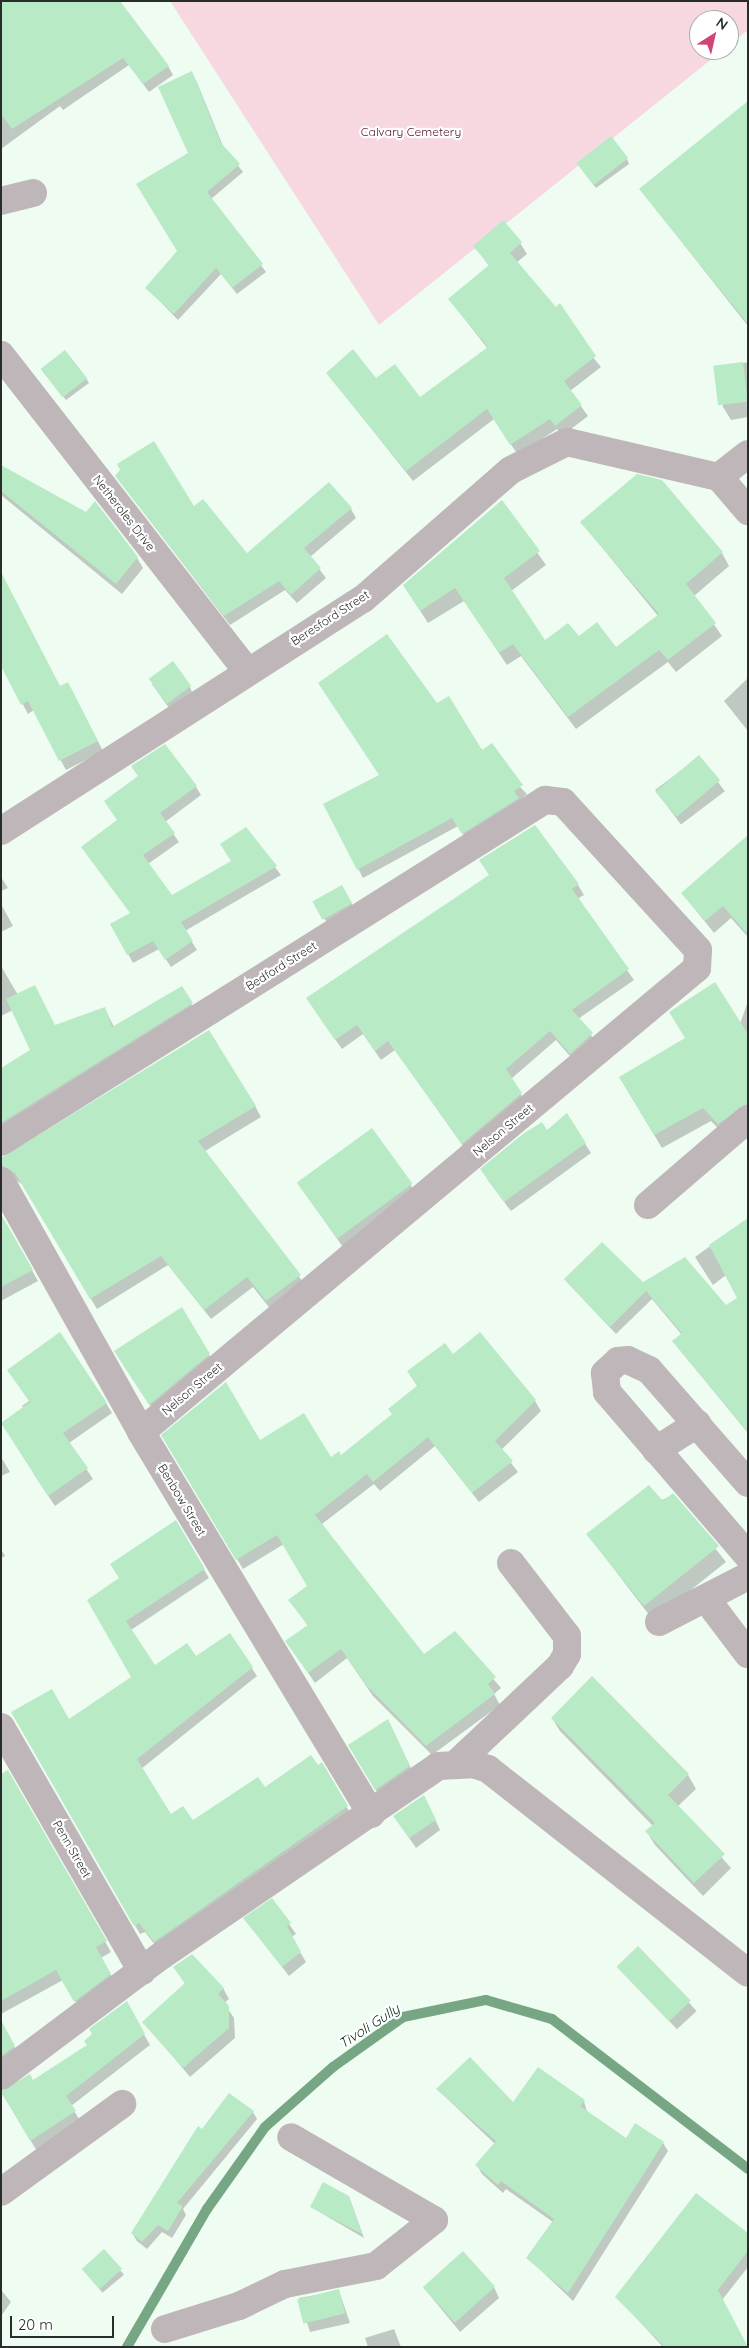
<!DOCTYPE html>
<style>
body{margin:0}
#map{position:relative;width:749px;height:2348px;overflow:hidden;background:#effcf2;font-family:Quicksand,sans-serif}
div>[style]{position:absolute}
.green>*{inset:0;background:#f8d8e0}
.shadow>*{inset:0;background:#0003;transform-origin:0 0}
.stream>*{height:10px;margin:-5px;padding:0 5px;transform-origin:5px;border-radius:5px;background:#77a684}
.building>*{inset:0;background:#b8eac6;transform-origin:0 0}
.minor>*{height:28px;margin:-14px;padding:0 14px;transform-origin:14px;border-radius:14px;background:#beb6b8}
span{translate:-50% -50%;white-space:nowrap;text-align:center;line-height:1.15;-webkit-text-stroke:4.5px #fff;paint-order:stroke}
.park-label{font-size:12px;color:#54102b}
.street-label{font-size:12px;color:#282d29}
.water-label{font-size:14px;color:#0e341d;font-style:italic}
.frame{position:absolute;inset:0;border:2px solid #282d29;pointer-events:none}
.north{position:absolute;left:689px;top:10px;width:50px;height:50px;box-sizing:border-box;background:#fff;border:1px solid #a9aba9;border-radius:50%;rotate:35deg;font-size:14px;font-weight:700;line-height:20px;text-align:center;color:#282d29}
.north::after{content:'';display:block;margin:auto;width:18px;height:22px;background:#d04478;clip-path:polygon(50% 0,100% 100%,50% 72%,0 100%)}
.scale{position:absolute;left:10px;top:2316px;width:104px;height:22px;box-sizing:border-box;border:2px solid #282d29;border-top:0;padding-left:6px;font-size:15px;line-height:18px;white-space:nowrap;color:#282d29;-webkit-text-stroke:4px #fff;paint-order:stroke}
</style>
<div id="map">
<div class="green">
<i style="clip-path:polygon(170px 1px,748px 1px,748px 30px,729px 45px,729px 20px,699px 20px,699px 50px,723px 50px,379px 325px)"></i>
</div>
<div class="shadow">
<i style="clip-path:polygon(1px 22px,168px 66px,173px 75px,149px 92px,129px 65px,63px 110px,60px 106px,1px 149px)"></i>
<i style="clip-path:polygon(196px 80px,223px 146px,243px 172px,211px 199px,266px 272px,237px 294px,221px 274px,178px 320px,147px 288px,179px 252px)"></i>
<i style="clip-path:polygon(748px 112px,748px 326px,640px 189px)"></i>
<i style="clip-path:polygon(627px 159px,629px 164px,596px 188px,580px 166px)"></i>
<i style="clip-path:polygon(520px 243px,527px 254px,516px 263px,601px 367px,570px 391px,588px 416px,562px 436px,557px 429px,518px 455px,494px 419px,413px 481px,327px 373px,376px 380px,420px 399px,488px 349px,449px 299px,489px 266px,475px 246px)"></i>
<i style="clip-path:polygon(748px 362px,748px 417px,731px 420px,723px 407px,715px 369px)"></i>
<i style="clip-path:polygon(46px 374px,86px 378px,89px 383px,66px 400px)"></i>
<i style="clip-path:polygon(1px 467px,137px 558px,143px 568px,122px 594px,1px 495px)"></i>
<i style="clip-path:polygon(116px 476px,247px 555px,351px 509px,356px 518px,310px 557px,326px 578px,297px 603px,285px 590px,230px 625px)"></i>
<i style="clip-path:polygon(501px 502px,546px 565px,511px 591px,545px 642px,578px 638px,616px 649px,658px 616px,582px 523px,722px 553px,729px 566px,694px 596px,722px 636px,676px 672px,668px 662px,576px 729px,521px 656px,507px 665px,464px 601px,428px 623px,412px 598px)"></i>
<i style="clip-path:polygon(1px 663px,73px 693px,103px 751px,66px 770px,34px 710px,28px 714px)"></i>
<i style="clip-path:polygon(748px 678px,748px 731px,724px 701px)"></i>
<i style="clip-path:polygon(152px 684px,190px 687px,192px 692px,169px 708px)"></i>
<i style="clip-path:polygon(437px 705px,527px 794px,468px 842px,458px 826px,363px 878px,324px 804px,380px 776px)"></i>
<i style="left:699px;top:757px;width:43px;height:55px;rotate:53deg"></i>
<i style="clip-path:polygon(132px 767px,196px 787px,201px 795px,165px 822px,179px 842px,148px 864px,172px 897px,233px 861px,246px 829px,281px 875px,185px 931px,197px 950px,171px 967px,159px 949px,133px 963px,112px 924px,131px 914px,118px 821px,139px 777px)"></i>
<i style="clip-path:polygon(535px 826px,578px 885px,584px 895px,577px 899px,634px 980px,578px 1019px,598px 1044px,576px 1063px,556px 1040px,511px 1079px,527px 1104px,468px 1153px,395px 1050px,381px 1060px,363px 1034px,342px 1049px,314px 1009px,490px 876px)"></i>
<i style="clip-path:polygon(748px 854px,748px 937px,731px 918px,714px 933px,682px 893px)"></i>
<i style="clip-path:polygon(1px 877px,8px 888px,1px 891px)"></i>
<i style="left:341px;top:886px;width:26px;height:31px;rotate:59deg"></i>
<i style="clip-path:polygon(1px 904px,13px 926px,1px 932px)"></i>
<i style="clip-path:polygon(1px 966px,18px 995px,55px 1026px,105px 1009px,114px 1027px,182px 988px,197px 1014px,1px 1137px,1px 1069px,32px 1050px,13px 1010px,1px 1016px)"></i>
<i style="clip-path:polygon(748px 1001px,748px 1118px,726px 1136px,711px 1121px,662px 1148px,620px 1078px,740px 1024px)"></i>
<i style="clip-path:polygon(255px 1106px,261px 1117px,205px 1151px,306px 1286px,272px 1311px,253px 1287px,211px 1319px,168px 1265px,97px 1309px,22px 1184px,7px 1175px,1px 1179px,1px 1159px)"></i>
<i style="clip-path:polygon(567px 1115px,591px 1153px,511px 1211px,487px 1179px)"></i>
<i style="left:372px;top:1130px;width:80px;height:91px;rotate:55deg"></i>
<i style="clip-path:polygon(1px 1216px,38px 1281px,1px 1301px)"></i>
<i style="clip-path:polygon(748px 1219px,748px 1433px,679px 1349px,674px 1341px,682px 1335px,652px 1299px,616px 1334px,565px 1280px,643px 1284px,726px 1307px,739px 1298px,726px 1275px,713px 1285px,695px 1257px)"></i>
<i style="clip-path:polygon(181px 1309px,215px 1365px,156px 1414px,121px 1361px)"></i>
<i style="clip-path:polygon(453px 1356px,535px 1401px,541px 1411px,501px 1450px,518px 1472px,479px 1502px,435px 1446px,380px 1491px,374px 1484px,322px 1524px,424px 1656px,454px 1633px,501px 1688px,494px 1694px,500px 1705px,432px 1755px,373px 1696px,347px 1658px,315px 1683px,287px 1642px,308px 1626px,290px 1600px,308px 1586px,284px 1544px,243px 1569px,163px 1436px,259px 1442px,331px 1459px,341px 1457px,393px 1415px,418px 1387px,408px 1372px)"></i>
<i style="clip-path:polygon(8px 1370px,106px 1403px,112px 1413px,69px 1443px,93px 1479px,55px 1506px,33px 1473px,53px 1461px,22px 1406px,29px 1401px)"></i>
<i style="clip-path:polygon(1px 1457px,10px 1472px,1px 1476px)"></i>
<i style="clip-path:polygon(673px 1495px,726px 1562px,653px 1620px,588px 1535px)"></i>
<i style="clip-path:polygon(175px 1521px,209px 1578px,131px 1630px,154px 1667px,195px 1658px,251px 1667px,257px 1676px,141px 1769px,171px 1815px,193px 1822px,321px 1764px,352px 1816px,159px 1950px,145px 1932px,140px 1934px,13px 1713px,69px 1721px,133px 1678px,120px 1579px)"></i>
<i style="clip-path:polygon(1px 1549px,5px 1556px,1px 1558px)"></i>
<i style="clip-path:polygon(592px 1678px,688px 1775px,696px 1789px,677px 1807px,731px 1868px,703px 1896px,655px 1845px,647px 1832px,653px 1826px,560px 1731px,552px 1718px)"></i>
<i style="clip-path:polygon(388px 1720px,415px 1777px,382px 1800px,349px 1746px)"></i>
<i style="clip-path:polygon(8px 1772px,111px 1952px,101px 1958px,116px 1984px,81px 2011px,63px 1980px,1px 2014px,1px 1776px)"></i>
<i style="clip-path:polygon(429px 1806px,440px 1830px,416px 1848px,401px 1826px)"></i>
<i style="clip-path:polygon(272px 1900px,296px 1934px,291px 1937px,306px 1962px,289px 1976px,245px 1919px)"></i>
<i style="left:638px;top:1948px;width:86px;height:27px;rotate:47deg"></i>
<i style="clip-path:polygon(174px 1967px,223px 1988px,229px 1999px,224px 2003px,234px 2018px,235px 2038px,190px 2077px,144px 2022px,186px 1985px)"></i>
<i style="clip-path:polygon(126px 2003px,150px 2045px,71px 2106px,81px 2122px,37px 2151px,1px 2092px,33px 2081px,88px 2045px)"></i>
<i style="clip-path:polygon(1px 2022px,20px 2057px,1px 2072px)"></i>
<i style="clip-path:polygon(437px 2089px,513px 2104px,584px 2101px,587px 2112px,626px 2139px,663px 2143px,668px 2151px,573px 2301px,528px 2258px,553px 2222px,506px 2189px,503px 2193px,482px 2174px,477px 2165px,495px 2144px)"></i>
<i style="clip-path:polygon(253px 2112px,257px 2119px,183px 2209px,186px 2215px,172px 2238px,162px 2232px,147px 2249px,137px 2241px,132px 2233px,202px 2131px)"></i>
<i style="clip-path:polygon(348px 2197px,351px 2202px,364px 2238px,311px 2207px)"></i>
<i style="clip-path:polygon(748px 2235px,748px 2267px,722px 2300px,747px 2347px,663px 2347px,617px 2297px)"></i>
<i style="left:104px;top:2251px;width:31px;height:28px;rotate:50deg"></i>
<i style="clip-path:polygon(494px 2287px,499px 2298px,460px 2332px,424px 2288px)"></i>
<i style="clip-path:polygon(1px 2290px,11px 2302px,1px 2316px)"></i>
<i style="clip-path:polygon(339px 2291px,350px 2323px,310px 2332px,299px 2298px)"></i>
<i style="clip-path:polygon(394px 2329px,401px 2347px,368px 2347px,365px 2338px)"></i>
</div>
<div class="stream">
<i style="left:127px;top:2347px;width:160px;rotate:-59.9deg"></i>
<i style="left:207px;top:2209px;width:100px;rotate:-54.7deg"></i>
<i style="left:265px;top:2127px;width:91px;rotate:-41.4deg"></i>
<i style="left:333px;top:2067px;width:86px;rotate:-35.5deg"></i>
<i style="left:403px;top:2017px;width:85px;rotate:-11.6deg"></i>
<i style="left:486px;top:2000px;width:69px;rotate:16.1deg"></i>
<i style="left:552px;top:2019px;width:247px;rotate:37.4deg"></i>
</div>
<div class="building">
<i style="clip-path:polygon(1px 1px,120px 1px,169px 66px,143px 84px,123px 58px,12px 129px,1px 114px)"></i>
<i style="clip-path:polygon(192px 71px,221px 143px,240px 164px,207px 192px,263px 264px,232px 288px,216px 268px,174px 314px,145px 288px,177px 251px,136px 184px,188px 153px,158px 87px)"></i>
<i style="clip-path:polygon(748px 101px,748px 324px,639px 189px)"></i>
<i style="left:611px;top:136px;width:28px;height:44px;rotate:52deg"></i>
<i style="clip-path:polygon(503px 220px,522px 242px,510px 253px,556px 307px,560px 303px,596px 356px,564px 381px,582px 405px,555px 426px,550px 419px,510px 445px,487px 409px,406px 471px,326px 373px,353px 349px,376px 378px,395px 364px,420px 397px,488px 347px,448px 299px,489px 265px,473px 246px)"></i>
<i style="left:65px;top:350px;width:36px;height:31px;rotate:52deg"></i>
<i style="left:743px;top:362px;width:40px;height:30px;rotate:83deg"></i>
<i style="clip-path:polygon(154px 441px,194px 506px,203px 499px,247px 553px,329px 482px,352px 508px,304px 548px,321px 568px,291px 595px,279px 581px,224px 616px,115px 476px,120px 470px,117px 464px)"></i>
<i style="clip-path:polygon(1px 465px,86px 512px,95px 501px,138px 557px,116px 584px,1px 491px)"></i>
<i style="clip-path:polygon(637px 474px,662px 480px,723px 552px,686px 584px,716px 623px,668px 660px,659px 650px,568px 717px,513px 644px,499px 653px,455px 588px,420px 611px,403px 585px,502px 500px,540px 551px,504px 578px,545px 640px,568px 623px,579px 636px,597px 622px,616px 647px,659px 614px,580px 522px)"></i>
<i style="clip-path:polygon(1px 572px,60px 686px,68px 682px,98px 741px,59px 761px,28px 701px,21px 705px,1px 666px)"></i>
<i style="clip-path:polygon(387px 634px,437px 703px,449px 696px,482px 750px,492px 743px,523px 785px,514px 791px,519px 798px,462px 834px,452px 818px,357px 870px,323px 804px,379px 775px,318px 683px)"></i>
<i style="left:173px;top:661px;width:31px;height:30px;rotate:54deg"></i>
<i style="clip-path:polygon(165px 744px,197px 786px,160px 813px,175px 833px,143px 855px,172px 895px,231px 861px,220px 844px,246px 827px,277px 866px,181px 922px,193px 941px,165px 960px,153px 941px,127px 955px,110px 924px,130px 913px,81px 847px,117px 820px,104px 801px,138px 776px,131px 766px)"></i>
<i style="left:699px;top:755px;width:33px;height:57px;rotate:50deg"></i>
<i style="clip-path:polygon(535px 825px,579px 884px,572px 889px,629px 969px,572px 1010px,593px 1033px,570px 1054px,550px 1031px,506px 1069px,522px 1093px,462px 1144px,388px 1041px,375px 1051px,357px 1025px,335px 1040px,306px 998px,489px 875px,479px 860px)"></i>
<i style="clip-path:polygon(748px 835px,748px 935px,723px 906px,705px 921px,681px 893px)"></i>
<i style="left:342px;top:885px;width:21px;height:34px;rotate:61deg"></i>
<i style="clip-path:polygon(715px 982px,748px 1034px,748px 1103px,718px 1124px,703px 1108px,654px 1135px,619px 1077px,685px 1038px,669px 1012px)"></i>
<i style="clip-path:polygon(35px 985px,55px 1025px,105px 1007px,112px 1027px,182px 986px,193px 1003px,1px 1123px,1px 1068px,30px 1050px,6px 999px)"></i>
<i style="clip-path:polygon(209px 1030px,256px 1106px,198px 1141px,301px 1275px,266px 1301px,247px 1277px,204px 1310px,161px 1256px,90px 1299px,15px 1173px,1px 1165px,1px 1158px)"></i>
<i style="clip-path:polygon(567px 1113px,586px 1143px,504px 1202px,480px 1169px,523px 1134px,542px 1122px,547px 1130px)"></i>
<i style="left:372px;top:1128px;width:69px;height:93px;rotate:54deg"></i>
<i style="clip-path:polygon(1px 1214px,33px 1270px,1px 1287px)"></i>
<i style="clip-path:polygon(748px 1218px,748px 1432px,672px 1341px,682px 1333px,646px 1291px,610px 1327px,564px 1279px,602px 1242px,643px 1282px,685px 1257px,726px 1305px,737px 1298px,709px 1245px)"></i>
<i style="clip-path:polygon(182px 1307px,210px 1354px,149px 1405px,114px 1351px)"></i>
<i style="clip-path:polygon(60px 1332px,107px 1403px,63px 1433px,88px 1468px,48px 1496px,1px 1423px,30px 1402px,7px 1370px)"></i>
<i style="clip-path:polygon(480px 1332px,536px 1400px,495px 1441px,513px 1461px,472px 1493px,428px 1437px,373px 1482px,367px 1474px,315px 1515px,424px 1654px,455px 1631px,496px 1677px,488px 1684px,495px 1694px,426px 1746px,366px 1685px,341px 1649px,308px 1673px,285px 1641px,308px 1625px,288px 1600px,307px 1586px,277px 1535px,236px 1560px,161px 1435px,226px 1382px,260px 1440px,304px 1413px,331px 1457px,339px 1451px,341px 1455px,392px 1414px,388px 1409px,418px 1385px,407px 1371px,445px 1343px,453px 1354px)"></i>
<i style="clip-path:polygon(649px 1485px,663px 1501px,673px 1493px,719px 1546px,644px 1606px,586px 1534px)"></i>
<i style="clip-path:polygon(176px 1520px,205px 1569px,126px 1621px,155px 1665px,187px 1643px,196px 1656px,230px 1633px,253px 1667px,137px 1759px,171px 1814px,183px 1806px,193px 1820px,258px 1777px,265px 1787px,311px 1755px,318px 1765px,322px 1762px,348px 1806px,154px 1942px,139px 1923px,134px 1926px,11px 1712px,52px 1689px,69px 1719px,131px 1677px,87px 1600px,119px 1578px,110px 1564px)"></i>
<i style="clip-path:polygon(592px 1676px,689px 1774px,668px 1795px,725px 1854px,694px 1883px,645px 1831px,655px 1823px,551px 1718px)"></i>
<i style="clip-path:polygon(388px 1719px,410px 1766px,375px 1790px,348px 1745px)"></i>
<i style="clip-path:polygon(8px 1770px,107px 1941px,96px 1947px,111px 1974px,74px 2002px,56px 1970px,1px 2001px,1px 1774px)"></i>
<i style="clip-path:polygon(424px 1795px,436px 1820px,409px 1838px,393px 1816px)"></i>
<i style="clip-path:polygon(272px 1898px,291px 1923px,287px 1926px,301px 1952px,282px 1967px,243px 1918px)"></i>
<i style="left:638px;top:1946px;width:76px;height:30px;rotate:46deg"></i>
<i style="clip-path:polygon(192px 1954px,224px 1988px,218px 1994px,229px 2006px,229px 2028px,183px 2068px,142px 2022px,185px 1983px,173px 1967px)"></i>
<i style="clip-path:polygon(127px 2001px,145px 2034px,66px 2096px,76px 2111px,30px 2141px,1px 2091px,30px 2074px,33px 2080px,87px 2045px,84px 2041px,92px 2034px,89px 2029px)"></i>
<i style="clip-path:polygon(1px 2020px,15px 2046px,1px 2056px)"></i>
<i style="clip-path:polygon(470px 2057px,513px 2102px,538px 2067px,585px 2100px,580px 2106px,626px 2138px,635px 2123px,664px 2142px,568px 2293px,526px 2258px,554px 2219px,501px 2181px,498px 2185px,475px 2165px,496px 2141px,436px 2089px)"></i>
<i style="clip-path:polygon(229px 2093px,254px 2111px,177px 2203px,183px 2206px,168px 2231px,158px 2225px,142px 2242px,131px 2233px,198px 2126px,202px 2129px)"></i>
<i style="clip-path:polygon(323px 2182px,349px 2196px,362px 2234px,310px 2207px)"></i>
<i style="clip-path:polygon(696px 2193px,748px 2233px,748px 2251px,718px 2290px,748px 2347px,665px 2347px,615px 2297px)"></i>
<i style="left:104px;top:2249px;width:27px;height:30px;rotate:48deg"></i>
<i style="left:463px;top:2251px;width:48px;height:54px;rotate:48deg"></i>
<i style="left:339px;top:2289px;width:25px;height:43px;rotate:76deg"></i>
</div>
<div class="minor">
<i style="left:1px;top:201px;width:33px;rotate:-14deg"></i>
<i style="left:1px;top:355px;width:400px;rotate:52.1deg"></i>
<i style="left:748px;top:454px;width:37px;rotate:142deg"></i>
<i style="left:719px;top:477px;width:45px;rotate:49.5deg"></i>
<i style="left:1px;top:831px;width:430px;rotate:-32.7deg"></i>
<i style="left:363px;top:599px;width:196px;rotate:-41.1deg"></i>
<i style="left:511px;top:470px;width:63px;rotate:-26.6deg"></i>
<i style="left:567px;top:442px;width:156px;rotate:13deg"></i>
<i style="left:1px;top:1142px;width:643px;rotate:-32.16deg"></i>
<i style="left:545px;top:800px;width:18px;rotate:6deg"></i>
<i style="left:563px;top:802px;width:200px;rotate:47.6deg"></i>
<i style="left:698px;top:950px;width:18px;rotate:93deg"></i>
<i style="left:697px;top:968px;width:724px;rotate:140.15deg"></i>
<i style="left:1px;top:1181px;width:287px;rotate:60.8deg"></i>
<i style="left:141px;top:1432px;width:446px;rotate:58.9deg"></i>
<i style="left:648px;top:1205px;width:132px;rotate:-40.7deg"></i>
<i style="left:656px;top:1450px;width:49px;rotate:-32.4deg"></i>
<i style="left:748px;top:1483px;width:150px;rotate:-131.2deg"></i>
<i style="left:649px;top:1370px;width:23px;rotate:-155deg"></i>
<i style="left:628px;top:1360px;width:10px;rotate:174deg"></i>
<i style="left:618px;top:1361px;width:18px;rotate:137deg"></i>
<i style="left:605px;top:1373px;width:19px;rotate:84deg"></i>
<i style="left:607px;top:1392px;width:216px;rotate:49.3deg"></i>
<i style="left:707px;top:1600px;width:68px;rotate:52.8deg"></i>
<i style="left:659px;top:1622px;width:100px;rotate:-27.3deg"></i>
<i style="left:1px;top:1727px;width:282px;rotate:60deg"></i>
<i style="left:456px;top:1764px;width:143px;rotate:-43.3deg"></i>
<i style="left:560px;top:1666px;width:14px;rotate:-60deg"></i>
<i style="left:567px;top:1654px;width:18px;rotate:-90deg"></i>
<i style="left:567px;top:1636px;width:92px;rotate:-127.5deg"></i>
<i style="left:1px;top:2076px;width:200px;rotate:-36.9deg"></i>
<i style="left:161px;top:1956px;width:336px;rotate:-34.4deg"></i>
<i style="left:438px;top:1766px;width:35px;rotate:-3deg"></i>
<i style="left:473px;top:1764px;width:16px;rotate:18deg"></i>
<i style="left:488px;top:1769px;width:330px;rotate:38.1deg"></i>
<i style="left:1px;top:2192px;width:150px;rotate:-36deg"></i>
<i style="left:165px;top:2329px;width:77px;rotate:-17.3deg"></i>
<i style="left:239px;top:2306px;width:51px;rotate:-25.6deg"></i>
<i style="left:285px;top:2284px;width:93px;rotate:-11.2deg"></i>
<i style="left:376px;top:2266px;width:74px;rotate:-38.4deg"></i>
<i style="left:434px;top:2220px;width:165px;rotate:-149.9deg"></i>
</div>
<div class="park-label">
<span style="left:411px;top:132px">Calvary Cemetery</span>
</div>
<div class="street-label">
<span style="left:124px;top:513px;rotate:52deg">Netheroles Drive</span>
<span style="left:330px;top:618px;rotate:-33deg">Beresford Street</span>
<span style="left:281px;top:966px;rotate:-32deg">Bedford Street</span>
<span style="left:503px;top:1130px;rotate:-40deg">Nelson Street</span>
<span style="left:192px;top:1389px;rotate:-40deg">Nelson Street</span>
<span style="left:182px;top:1500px;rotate:59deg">Benbow Street</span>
<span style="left:72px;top:1849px;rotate:60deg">Penn Street</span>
</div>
<div class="water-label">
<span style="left:369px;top:2026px;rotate:-33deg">Tivoli Gully</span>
</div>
<div class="frame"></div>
<div class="north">N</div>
<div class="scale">20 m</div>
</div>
